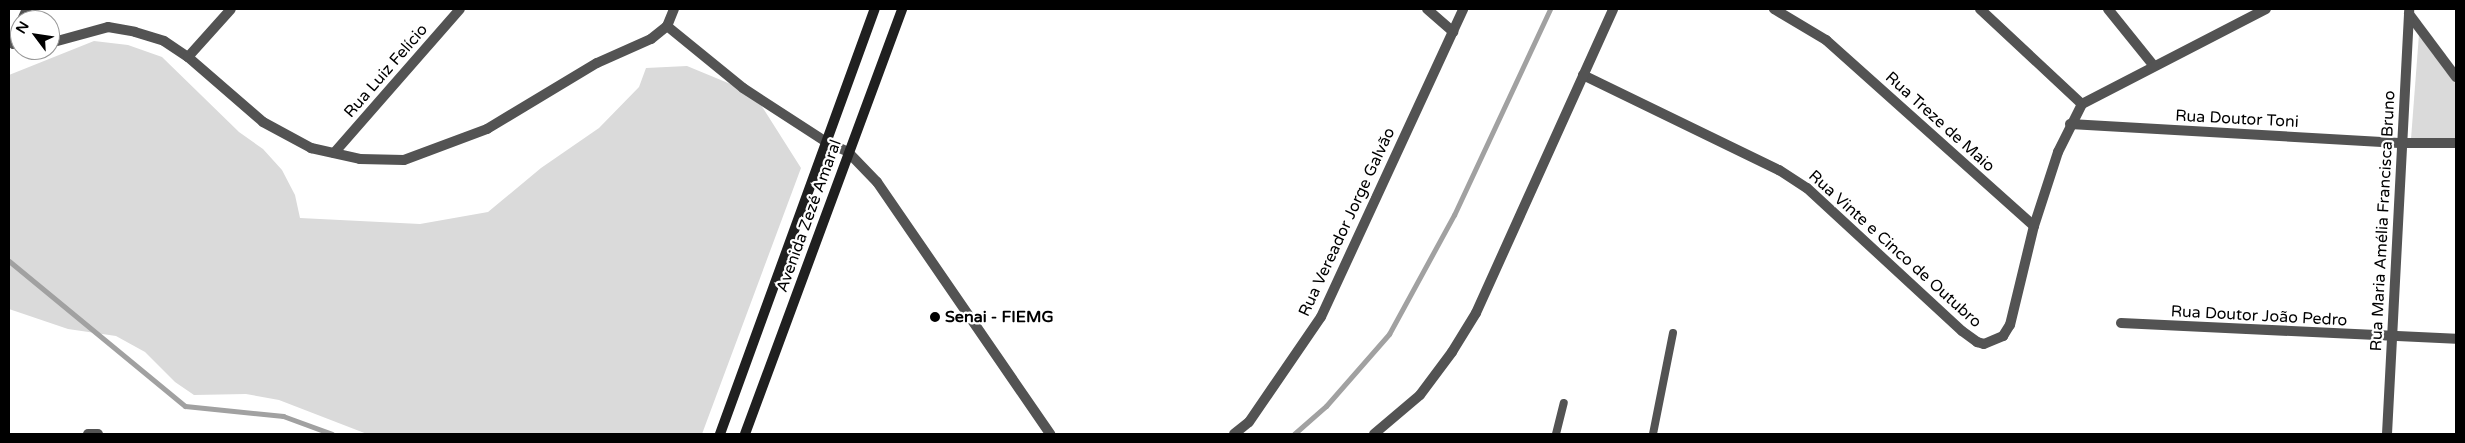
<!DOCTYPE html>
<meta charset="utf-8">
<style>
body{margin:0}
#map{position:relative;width:2465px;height:443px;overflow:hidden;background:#fff;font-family:"Varela Round",sans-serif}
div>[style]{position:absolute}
.green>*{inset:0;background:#dadada}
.stream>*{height:5px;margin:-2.5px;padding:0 2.5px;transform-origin:2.5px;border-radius:2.5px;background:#a1a1a1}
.service>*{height:8px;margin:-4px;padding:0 4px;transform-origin:4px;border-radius:4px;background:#535353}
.minor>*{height:10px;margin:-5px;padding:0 5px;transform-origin:5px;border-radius:5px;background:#535353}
.tertiary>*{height:10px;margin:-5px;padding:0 5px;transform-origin:5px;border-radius:5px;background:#535353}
.secondary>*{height:10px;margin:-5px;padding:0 5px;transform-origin:5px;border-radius:5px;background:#202020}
.dots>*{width:14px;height:14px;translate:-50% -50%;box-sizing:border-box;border:2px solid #fff;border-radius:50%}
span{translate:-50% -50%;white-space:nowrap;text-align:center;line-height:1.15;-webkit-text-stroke:4.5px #fff;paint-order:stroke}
.street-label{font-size:16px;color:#000}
.poi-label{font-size:16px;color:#000;font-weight:700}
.left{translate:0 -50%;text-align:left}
.frame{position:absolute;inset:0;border:10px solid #000;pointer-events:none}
.north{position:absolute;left:10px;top:10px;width:50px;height:50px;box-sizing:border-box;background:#fff;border:1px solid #999;border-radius:50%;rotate:301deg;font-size:14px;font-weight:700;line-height:20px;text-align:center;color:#000}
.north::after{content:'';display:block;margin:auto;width:18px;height:22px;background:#000;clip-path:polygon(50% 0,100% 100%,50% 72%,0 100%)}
</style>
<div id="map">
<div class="green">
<i style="clip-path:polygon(2419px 34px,2456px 84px,2456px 139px,2411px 139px)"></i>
<i style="clip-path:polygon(94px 41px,128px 45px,162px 57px,239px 132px,263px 149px,282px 170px,295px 195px,300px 218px,420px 224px,488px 212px,541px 168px,599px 128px,639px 87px,646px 68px,687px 66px,745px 90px,761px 105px,801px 168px,702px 434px,367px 434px,279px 400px,246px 394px,194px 395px,175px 382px,145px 352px,116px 336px,68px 329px,9px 309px,9px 75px)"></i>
</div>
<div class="stream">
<i style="left:9px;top:261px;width:228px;rotate:39.5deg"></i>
<i style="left:185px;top:406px;width:99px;rotate:5.8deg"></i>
<i style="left:283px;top:416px;width:52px;rotate:20.2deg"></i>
<i style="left:1294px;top:434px;width:43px;rotate:-41.2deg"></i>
<i style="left:1326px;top:406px;width:96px;rotate:-48.8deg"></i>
<i style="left:1389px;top:334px;width:136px;rotate:-61.4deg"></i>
<i style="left:1454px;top:215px;width:227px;rotate:-65deg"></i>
</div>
<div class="service">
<i style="left:1556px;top:434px;width:32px;rotate:-76deg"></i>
<i style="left:1653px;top:434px;width:103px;rotate:-78.8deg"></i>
</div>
<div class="minor">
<i style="left:1427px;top:9px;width:35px;rotate:41deg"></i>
<i style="left:1774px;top:9px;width:61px;rotate:30.8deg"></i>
<i style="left:1826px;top:40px;width:279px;rotate:41.8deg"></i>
<i style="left:1980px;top:9px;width:139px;rotate:43deg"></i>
<i style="left:2108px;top:9px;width:73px;rotate:51.1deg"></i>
<i style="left:2409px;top:14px;width:79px;rotate:53.3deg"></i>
<i style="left:22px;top:20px;width:12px;rotate:-66deg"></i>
<i style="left:50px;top:43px;width:60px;rotate:-15.4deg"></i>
<i style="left:108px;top:27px;width:27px;rotate:10deg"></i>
<i style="left:135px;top:32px;width:30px;rotate:17deg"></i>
<i style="left:164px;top:41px;width:29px;rotate:34deg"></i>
<i style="left:188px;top:57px;width:99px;rotate:40.9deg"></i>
<i style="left:263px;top:122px;width:55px;rotate:28.4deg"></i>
<i style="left:311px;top:148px;width:50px;rotate:12.7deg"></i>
<i style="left:360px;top:159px;width:44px;rotate:1.3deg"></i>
<i style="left:404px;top:160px;width:89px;rotate:-20.5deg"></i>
<i style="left:487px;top:129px;width:128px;rotate:-31deg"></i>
<i style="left:597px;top:63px;width:59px;rotate:-24deg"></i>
<i style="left:651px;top:39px;width:21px;rotate:-39deg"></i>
<i style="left:13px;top:44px;width:20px;rotate:-70deg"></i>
<i style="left:188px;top:57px;width:64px;rotate:-48.1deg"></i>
<i style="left:1583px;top:75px;width:218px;rotate:25.9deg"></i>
<i style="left:1779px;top:170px;width:33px;rotate:33deg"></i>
<i style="left:1807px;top:188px;width:211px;rotate:42.7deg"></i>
<i style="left:1962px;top:331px;width:19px;rotate:36deg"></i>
<i style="left:1977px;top:342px;width:7px;rotate:16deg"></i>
<i style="left:1984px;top:344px;width:21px;rotate:-23deg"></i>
<i style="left:2003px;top:336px;width:13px;rotate:-58deg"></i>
<i style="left:2010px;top:325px;width:102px;rotate:-76.4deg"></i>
<i style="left:2034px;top:226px;width:78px;rotate:-72deg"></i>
<i style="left:2058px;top:152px;width:54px;rotate:-63.4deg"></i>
<i style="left:2082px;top:104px;width:207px;rotate:-27.3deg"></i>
<i style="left:2070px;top:124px;width:334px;rotate:3.3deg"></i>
<i style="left:2403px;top:143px;width:53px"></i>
<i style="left:826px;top:142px;width:24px;rotate:24deg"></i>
<i style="left:848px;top:152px;width:42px;rotate:46deg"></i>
<i style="left:877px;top:182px;width:306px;rotate:55.5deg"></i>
<i style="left:334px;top:153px;width:191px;rotate:-48.8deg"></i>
<i style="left:2121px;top:323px;width:335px;rotate:2.7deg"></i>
<i style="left:88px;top:434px;width:10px"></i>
<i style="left:1234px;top:434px;width:19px;rotate:-39deg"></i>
<i style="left:1249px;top:422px;width:127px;rotate:-55.6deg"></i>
<i style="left:1321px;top:317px;width:339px;rotate:-65.2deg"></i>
<i style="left:1374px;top:434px;width:60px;rotate:-40.3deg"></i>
<i style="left:1420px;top:395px;width:54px;rotate:-53.3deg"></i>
<i style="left:1452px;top:352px;width:46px;rotate:-58.4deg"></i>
<i style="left:1476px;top:313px;width:333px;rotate:-65.7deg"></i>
<i style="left:2387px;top:434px;width:426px;rotate:-87deg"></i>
</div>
<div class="tertiary">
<i style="left:674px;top:9px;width:18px;rotate:112deg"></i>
<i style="left:667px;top:26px;width:98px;rotate:39.2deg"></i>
<i style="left:743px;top:88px;width:99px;rotate:33deg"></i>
</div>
<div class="secondary">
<i style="left:720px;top:434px;width:452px;rotate:-70deg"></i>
<i style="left:745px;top:434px;width:453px;rotate:-69.7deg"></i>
</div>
<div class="dots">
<i style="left:935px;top:317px;background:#000"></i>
</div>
<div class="street-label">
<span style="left:386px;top:71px;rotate:-49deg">Rua Luiz Felício</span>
<span style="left:2237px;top:119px;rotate:3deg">Rua Doutor Toni</span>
<span style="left:1940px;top:122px;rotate:42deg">Rua Treze de Maio</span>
<span style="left:809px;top:216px;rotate:-70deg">Avenida Zezé Amaral</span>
<span style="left:2383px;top:221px;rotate:-87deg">Rua Maria Amélia Francisca Bruno</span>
<span style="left:1347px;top:222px;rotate:-65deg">Rua Vereador Jorge Galvão</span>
<span style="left:1895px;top:249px;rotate:42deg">Rua Vinte e Cinco de Outubro</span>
<span style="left:2259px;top:316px;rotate:3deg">Rua Doutor João Pedro</span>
</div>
<div class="poi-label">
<span class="left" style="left:945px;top:317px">Senai - FIEMG</span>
</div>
<div class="frame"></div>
<div class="north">N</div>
</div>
